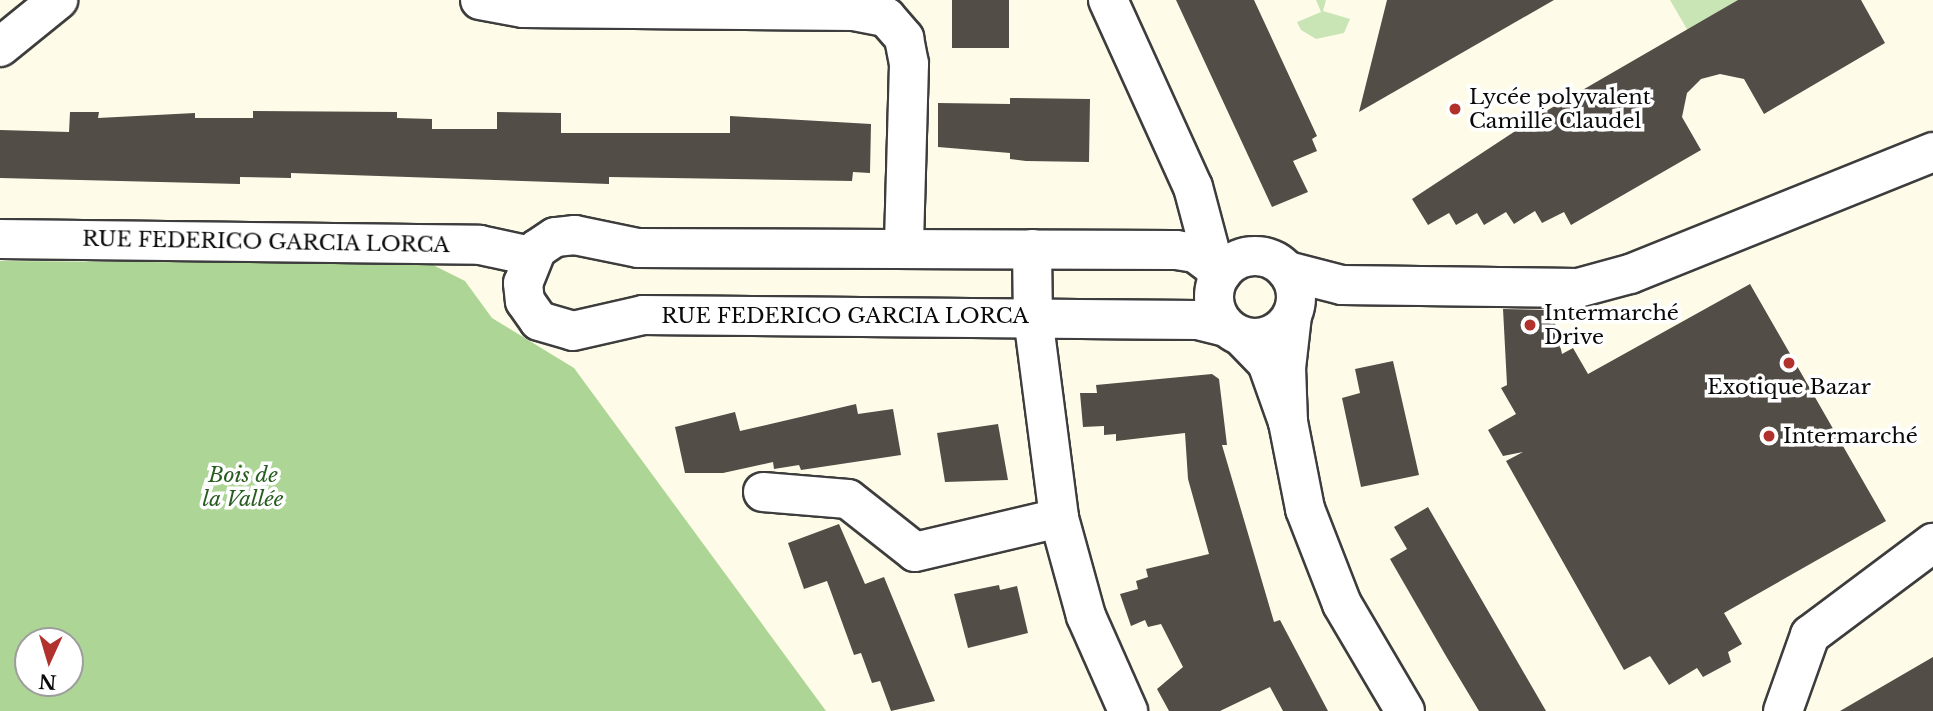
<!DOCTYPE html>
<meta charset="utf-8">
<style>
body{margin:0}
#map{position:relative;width:1933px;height:711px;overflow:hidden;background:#fefce9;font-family:"Libre Baskerville",serif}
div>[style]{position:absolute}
.green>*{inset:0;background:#cae5b5}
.forest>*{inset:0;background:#add596}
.building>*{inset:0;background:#524d47;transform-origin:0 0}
.roads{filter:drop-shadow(2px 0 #3d3d3d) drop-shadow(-2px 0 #3d3d3d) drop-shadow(0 2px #3d3d3d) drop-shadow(0 -2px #3d3d3d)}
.street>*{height:38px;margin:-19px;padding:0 19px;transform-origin:19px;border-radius:19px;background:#fff}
.street>.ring{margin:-19px;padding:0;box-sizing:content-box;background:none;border:38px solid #fff;border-radius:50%}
.dots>*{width:19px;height:19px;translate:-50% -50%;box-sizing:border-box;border:4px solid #fff;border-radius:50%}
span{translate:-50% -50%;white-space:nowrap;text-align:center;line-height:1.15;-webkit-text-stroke:7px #fff;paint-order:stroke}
.poi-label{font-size:21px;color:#0a0a0a}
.left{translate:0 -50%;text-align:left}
.street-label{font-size:21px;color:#0a0a0a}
.park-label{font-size:21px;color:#275d20;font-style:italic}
.north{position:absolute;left:14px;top:627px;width:70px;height:70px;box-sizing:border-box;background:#fff;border:2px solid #9d9d9d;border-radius:50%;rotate:184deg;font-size:19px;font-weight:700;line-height:28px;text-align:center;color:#0a0a0a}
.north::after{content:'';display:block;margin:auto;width:24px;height:32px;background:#b1312c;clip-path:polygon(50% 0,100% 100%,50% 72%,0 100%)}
</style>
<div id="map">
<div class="green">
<i style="clip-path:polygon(1316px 0,1326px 0,1323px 11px,1350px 19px,1344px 33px,1316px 39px,1301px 30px,1297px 22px,1321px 12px)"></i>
<i style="clip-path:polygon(1670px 0,1738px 0,1688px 31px)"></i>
</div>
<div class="forest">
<i style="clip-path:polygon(evenodd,0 261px,431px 264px,465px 281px,492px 318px,574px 368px,826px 711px,0 711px,0 261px,28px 641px,70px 641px,70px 683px,28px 683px,28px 641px)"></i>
</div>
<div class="building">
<i style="left:1009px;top:0;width:48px;height:57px;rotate:90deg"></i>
<i style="clip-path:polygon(1176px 0,1254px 0,1317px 136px,1312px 139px,1317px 151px,1293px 161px,1308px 192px,1272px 207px)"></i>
<i style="clip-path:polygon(1387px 0,1554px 0,1359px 112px)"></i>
<i style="clip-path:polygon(1738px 0,1861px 0,1885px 43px,1764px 114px,1744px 79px,1720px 74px,1701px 79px,1687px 93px,1682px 117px,1701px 150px,1571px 225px,1564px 212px,1542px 223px,1535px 211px,1514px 224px,1506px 212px,1484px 225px,1477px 213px,1456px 225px,1449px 213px,1428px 225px,1412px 199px,1541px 114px)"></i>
<i style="clip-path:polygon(1010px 98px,1090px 99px,1089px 162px,1026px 161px,1010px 159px,1010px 153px,938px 147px,938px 103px,1010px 104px)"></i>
<i style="clip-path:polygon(253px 111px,397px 112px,397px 118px,432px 119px,432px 129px,497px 129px,497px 112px,561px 113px,561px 133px,730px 133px,730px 116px,871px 124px,870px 173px,853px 172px,852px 181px,609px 177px,609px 184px,291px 173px,291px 178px,240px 177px,240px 184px,0 178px,0 130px,69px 132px,70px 112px,99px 112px,98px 118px,195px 113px,195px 118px,253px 118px)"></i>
<i style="clip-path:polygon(1750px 284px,1886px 521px,1724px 613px,1742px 644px,1728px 652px,1731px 662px,1703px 677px,1697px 668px,1669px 685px,1650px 656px,1624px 670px,1506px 461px,1523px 452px,1503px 456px,1488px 430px,1516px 414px,1501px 388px,1507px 385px,1503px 309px,1552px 310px,1562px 354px,1573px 348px,1588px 374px)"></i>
<i style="clip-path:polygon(1393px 361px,1419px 475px,1361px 487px,1342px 398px,1360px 393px,1355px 369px)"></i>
<i style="clip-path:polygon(1212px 374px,1219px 379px,1227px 445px,1222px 445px,1274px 622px,1280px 620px,1328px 711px,1283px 711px,1270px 687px,1220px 711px,1169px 711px,1157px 689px,1183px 667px,1161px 624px,1148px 627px,1145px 620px,1131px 626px,1120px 594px,1138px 589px,1136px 581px,1148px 577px,1146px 569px,1209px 554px,1188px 479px,1185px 433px,1116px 441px,1116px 434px,1104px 435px,1104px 426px,1083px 427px,1080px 393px,1097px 393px,1096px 385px)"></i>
<i style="clip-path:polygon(856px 404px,858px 414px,893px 409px,901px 455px,801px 470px,799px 465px,774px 469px,773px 462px,723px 473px,685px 473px,675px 427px,735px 412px,740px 431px)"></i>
<i style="clip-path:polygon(998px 424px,1008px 480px,945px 482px,937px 433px)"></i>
<i style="clip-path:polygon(1428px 507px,1546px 711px,1479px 711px,1446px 656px,1390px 559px,1407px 549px,1394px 527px)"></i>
<i style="clip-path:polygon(839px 524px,865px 584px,884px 577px,935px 701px,891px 711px,880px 681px,872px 683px,861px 653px,854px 655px,827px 581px,804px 589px,788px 543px)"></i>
<i style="clip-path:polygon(999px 585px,1000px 590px,1017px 586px,1028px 633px,968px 648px,954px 594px)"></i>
<i style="clip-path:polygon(1933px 657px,1933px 711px,1840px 711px)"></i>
</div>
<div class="roads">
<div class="street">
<i style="left:480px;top:0;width:44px;rotate:10.5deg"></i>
<i style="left:523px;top:8px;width:331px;rotate:0.5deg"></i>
<i style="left:854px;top:11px;width:33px;rotate:11deg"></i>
<i style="left:886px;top:17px;width:28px;rotate:49deg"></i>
<i style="left:904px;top:38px;width:26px;rotate:79deg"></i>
<i style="left:909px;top:64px;width:184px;rotate:91.6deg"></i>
<i style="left:1108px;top:0;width:205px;rotate:65.6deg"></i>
<i style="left:1193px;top:187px;width:93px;rotate:75.1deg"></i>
<i style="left:0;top:47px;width:75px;rotate:-39deg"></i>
<i style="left:0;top:239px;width:480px;rotate:0.7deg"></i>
<i style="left:480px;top:245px;width:52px;rotate:12.2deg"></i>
<i style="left:1032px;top:249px;width:68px;rotate:89.2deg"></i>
<i style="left:1033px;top:317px;width:203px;rotate:82.6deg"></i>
<i style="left:1059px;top:518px;width:102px;rotate:74.6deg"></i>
<i style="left:1086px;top:616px;width:104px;rotate:66.1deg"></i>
<i class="ring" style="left:1214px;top:256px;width:44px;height:44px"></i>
<i style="left:1287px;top:271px;width:57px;rotate:14.3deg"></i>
<i style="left:1342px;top:285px;width:236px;rotate:0.7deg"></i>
<i style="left:1578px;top:288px;width:54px;rotate:-15.1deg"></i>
<i style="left:1630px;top:274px;width:327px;rotate:-21.9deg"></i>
<i style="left:1222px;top:273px;width:34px;rotate:-143deg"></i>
<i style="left:1195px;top:253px;width:19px;rotate:-171deg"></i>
<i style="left:1176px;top:250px;width:538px;rotate:-179.79deg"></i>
<i style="left:638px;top:248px;width:64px;rotate:-168.3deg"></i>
<i style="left:575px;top:235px;width:20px;rotate:174deg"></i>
<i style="left:555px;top:237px;width:22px;rotate:146deg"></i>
<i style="left:537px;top:249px;width:37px;rotate:112deg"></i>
<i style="left:523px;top:283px;width:18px;rotate:84deg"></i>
<i style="left:525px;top:301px;width:24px;rotate:55deg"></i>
<i style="left:539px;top:321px;width:35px;rotate:16deg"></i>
<i style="left:573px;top:331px;width:72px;rotate:-12.9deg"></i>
<i style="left:643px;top:315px;width:555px;rotate:0.52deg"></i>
<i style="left:1198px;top:320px;width:29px;rotate:14deg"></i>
<i style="left:1241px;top:336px;width:37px;rotate:46deg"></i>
<i style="left:1267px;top:363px;width:63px;rotate:70.4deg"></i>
<i style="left:1288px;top:422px;width:54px;rotate:-92.1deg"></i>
<i style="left:1286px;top:368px;width:53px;rotate:-83.5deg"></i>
<i style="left:1288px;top:422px;width:89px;rotate:78.9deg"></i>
<i style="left:1305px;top:509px;width:102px;rotate:68.7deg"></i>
<i style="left:1342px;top:604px;width:124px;rotate:59.5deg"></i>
<i style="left:763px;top:492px;width:85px;rotate:4.7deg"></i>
<i style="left:848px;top:499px;width:85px;rotate:38.3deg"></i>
<i style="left:915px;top:552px;width:148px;rotate:-13.3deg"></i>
<i style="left:1783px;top:711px;width:81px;rotate:-70.4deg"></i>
<i style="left:1810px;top:635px;width:154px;rotate:-36.8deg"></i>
</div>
</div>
<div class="dots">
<i style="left:1455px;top:109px;background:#b1312c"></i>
<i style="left:1530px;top:325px;background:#b1312c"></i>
<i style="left:1789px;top:363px;background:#b1312c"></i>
<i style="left:1769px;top:436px;background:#b1312c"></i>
</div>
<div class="poi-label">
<span class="left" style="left:1469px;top:109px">Lycée polyvalent<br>Camille Claudel</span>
<span class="left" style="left:1544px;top:325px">Intermarché<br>Drive</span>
<span style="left:1789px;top:387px">Exotique Bazar</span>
<span class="left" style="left:1783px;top:436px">Intermarché</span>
</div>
<div class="street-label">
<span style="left:266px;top:242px;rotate:1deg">RUE FEDERICO GARCIA LORCA</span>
<span style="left:845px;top:316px">RUE FEDERICO GARCIA LORCA</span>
</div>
<div class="park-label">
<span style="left:243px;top:487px">Bois de<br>la Vallée</span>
</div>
<div class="north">N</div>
</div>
